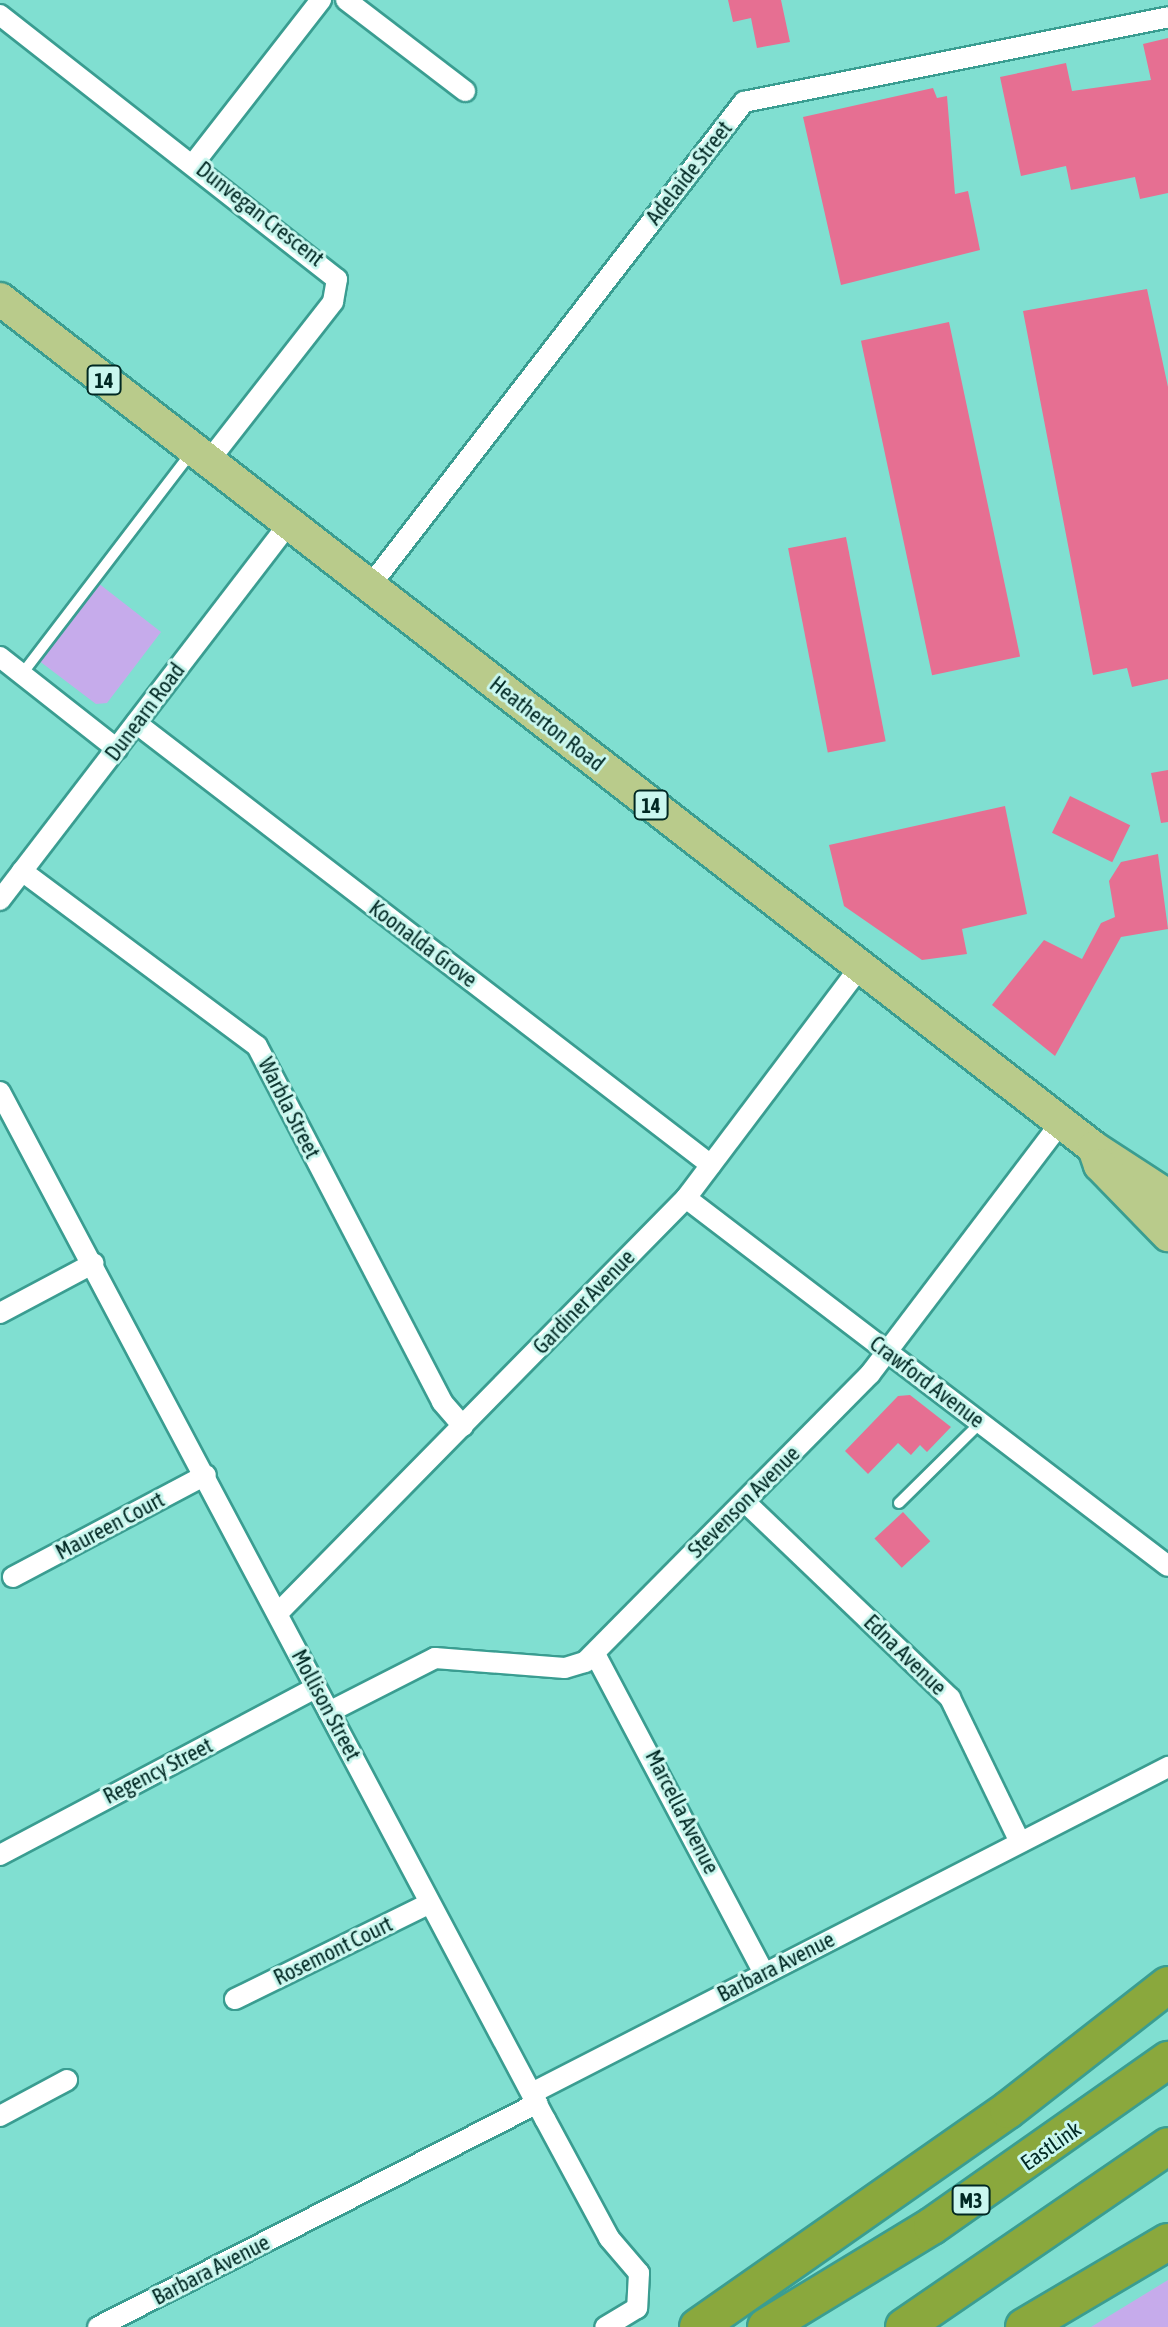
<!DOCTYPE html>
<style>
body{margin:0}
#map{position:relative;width:1168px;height:2327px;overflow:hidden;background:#80dfd1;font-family:"Asap Condensed",sans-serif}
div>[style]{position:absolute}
.green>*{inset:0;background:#c6abeb}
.building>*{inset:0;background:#e66f92;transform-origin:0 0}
.roads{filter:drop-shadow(2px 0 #3a9d91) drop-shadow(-2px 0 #3a9d91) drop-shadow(0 2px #3a9d91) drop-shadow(0 -2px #3a9d91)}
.lane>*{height:10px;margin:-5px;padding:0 5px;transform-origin:5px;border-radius:5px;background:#fff}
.street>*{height:20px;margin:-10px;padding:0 10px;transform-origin:10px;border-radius:10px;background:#fff}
.primary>*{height:32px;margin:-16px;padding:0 16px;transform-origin:16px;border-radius:16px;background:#b9cb8b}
.highway>*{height:36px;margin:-18px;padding:0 18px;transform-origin:18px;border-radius:18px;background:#8aa83d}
span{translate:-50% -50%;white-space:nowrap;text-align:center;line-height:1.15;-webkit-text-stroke:6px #caf7ef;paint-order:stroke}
.shield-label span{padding:2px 6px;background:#caf7ef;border:2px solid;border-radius:6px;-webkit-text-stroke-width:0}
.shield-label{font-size:20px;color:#002823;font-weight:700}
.street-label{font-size:22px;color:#002823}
</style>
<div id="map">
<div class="green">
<i style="clip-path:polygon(98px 583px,161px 632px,107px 703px,96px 704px,38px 660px)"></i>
<i style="clip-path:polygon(1168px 2280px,1168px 2327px,1091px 2327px)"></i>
</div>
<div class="building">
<i style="clip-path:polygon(728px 0,781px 0,790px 42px,757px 48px,751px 18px,733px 22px)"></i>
<i style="clip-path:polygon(1168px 38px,1168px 193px,1140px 199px,1135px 177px,1071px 190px,1066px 166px,1021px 176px,1000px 77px,1066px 63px,1072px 91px,1151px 80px,1143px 44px)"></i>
<i style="clip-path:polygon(933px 88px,937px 98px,947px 96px,955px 194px,968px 191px,980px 250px,841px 285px,803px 117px)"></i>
<i style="clip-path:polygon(1147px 289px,1168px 387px,1168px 679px,1132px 687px,1127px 668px,1093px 675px,1023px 311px)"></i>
<i style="left:949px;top:322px;width:342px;height:90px;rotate:78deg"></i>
<i style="left:846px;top:537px;width:208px;height:59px;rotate:79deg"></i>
<i style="clip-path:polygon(1168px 770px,1168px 822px,1161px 823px,1151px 773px)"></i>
<i style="left:1070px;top:796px;width:67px;height:41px;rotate:26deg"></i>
<i style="clip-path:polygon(1005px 806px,1027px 914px,962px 929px,967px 954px,922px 960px,844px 906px,829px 845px)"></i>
<i style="clip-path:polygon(1158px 854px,1168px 929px,1121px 937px,1055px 1056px,992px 1005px,1044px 940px,1082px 959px,1101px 923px,1115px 917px,1109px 881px,1121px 862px)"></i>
<i style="clip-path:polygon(910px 1395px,951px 1427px,927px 1452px,920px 1445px,911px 1455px,898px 1443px,868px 1474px,845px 1451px,898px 1396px)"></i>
<i style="left:903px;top:1512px;width:40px;height:39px;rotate:47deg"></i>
</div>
<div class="roads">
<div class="lane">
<i style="left:22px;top:674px;width:278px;rotate:-52.6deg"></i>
<i style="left:899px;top:1503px;width:114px;rotate:-44.6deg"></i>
</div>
<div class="street">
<i style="left:346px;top:0;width:150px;rotate:37.4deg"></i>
<i style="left:0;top:15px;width:428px;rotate:38.1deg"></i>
<i style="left:337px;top:279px;width:23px;rotate:100deg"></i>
<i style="left:333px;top:302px;width:203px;rotate:128deg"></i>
<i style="left:194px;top:163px;width:207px;rotate:-52.1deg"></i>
<i style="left:370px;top:586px;width:612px;rotate:-52.31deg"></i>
<i style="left:744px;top:102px;width:432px;rotate:-11.3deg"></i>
<i style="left:0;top:657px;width:149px;rotate:38.2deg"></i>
<i style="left:136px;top:723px;width:725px;rotate:37.55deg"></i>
<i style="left:22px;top:871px;width:293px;rotate:36.7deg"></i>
<i style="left:257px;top:1046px;width:401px;rotate:62.5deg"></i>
<i style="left:442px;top:1402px;width:32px;rotate:49deg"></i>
<i style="left:0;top:900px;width:474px;rotate:-52.5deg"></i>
<i style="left:0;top:1092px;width:1163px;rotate:62.05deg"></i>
<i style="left:545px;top:2119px;width:135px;rotate:61.7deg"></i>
<i style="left:609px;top:2238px;width:46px;rotate:49.4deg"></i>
<i style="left:639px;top:2273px;width:35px;rotate:93deg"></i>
<i style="left:637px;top:2308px;width:37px;rotate:149deg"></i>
<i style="left:686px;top:1198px;width:606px;rotate:37.36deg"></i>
<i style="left:0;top:1313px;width:106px;rotate:-28deg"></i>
<i style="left:745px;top:1502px;width:284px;rotate:43.7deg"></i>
<i style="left:950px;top:1698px;width:160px;rotate:64.1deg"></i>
<i style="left:13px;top:1577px;width:218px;rotate:-27.9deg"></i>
<i style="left:278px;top:1613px;width:582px;rotate:-45.49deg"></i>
<i style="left:686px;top:1198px;width:291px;rotate:-53deg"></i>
<i style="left:595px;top:1654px;width:361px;rotate:62.1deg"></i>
<i style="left:329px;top:1712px;width:119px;rotate:-27deg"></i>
<i style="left:435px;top:1658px;width:130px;rotate:4.4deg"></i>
<i style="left:565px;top:1668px;width:21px;rotate:-17deg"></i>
<i style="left:585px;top:1662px;width:405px;rotate:-45.3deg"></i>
<i style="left:870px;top:1374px;width:316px;rotate:-52.8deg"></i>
<i style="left:0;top:1855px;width:357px;rotate:-27.9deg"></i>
<i style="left:235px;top:1999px;width:217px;rotate:-26.2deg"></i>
<i style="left:532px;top:2093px;width:715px;rotate:-27.14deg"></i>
<i style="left:0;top:2116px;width:76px;rotate:-28.2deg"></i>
<i style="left:98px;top:2327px;width:493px;rotate:-27deg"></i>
</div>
<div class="primary">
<i style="left:0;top:299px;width:1385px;rotate:37.81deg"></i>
<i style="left:1094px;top:1148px;width:88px;rotate:33deg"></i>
<i style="left:1094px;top:1148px;width:18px;rotate:71deg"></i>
<i style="left:1100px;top:1165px;width:98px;rotate:45.8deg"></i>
</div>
<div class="highway">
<i style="left:698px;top:2327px;width:378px;rotate:-35deg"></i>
<i style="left:1008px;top:2110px;width:203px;rotate:-38deg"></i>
<i style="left:766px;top:2327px;width:194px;rotate:-31.3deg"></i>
<i style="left:932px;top:2226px;width:289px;rotate:-35.1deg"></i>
<i style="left:904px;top:2327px;width:320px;rotate:-34.4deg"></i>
<i style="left:1024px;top:2327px;width:167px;rotate:-30.6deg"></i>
</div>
</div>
<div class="shield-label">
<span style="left:104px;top:380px">14</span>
<span style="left:651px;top:805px">14</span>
<span style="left:971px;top:2200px">M3</span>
</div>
<div class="street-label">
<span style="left:689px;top:173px;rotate:-52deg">Adelaide Street</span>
<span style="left:260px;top:214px;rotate:38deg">Dunvegan Crescent</span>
<span style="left:145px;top:712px;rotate:-53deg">Dunearn Road</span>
<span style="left:547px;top:724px;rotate:38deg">Heatherton Road</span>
<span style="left:423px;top:944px;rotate:37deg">Koonalda Grove</span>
<span style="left:289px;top:1108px;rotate:63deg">Warbla Street</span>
<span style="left:584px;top:1302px;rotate:-46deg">Gardiner Avenue</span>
<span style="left:927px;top:1382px;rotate:37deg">Crawford Avenue</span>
<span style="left:744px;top:1502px;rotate:-45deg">Stevenson Avenue</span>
<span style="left:110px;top:1526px;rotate:-28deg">Maureen Court</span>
<span style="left:905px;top:1655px;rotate:44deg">Edna Avenue</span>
<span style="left:326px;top:1705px;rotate:62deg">Mollison Street</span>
<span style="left:158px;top:1771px;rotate:-27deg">Regency Street</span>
<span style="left:682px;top:1812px;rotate:63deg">Marcella Avenue</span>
<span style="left:333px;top:1951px;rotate:-26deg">Rosemont Court</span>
<span style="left:776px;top:1967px;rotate:-27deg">Barbara Avenue</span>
<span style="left:1051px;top:2146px;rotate:-35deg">EastLink</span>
<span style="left:211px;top:2270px;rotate:-27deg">Barbara Avenue</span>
</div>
</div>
